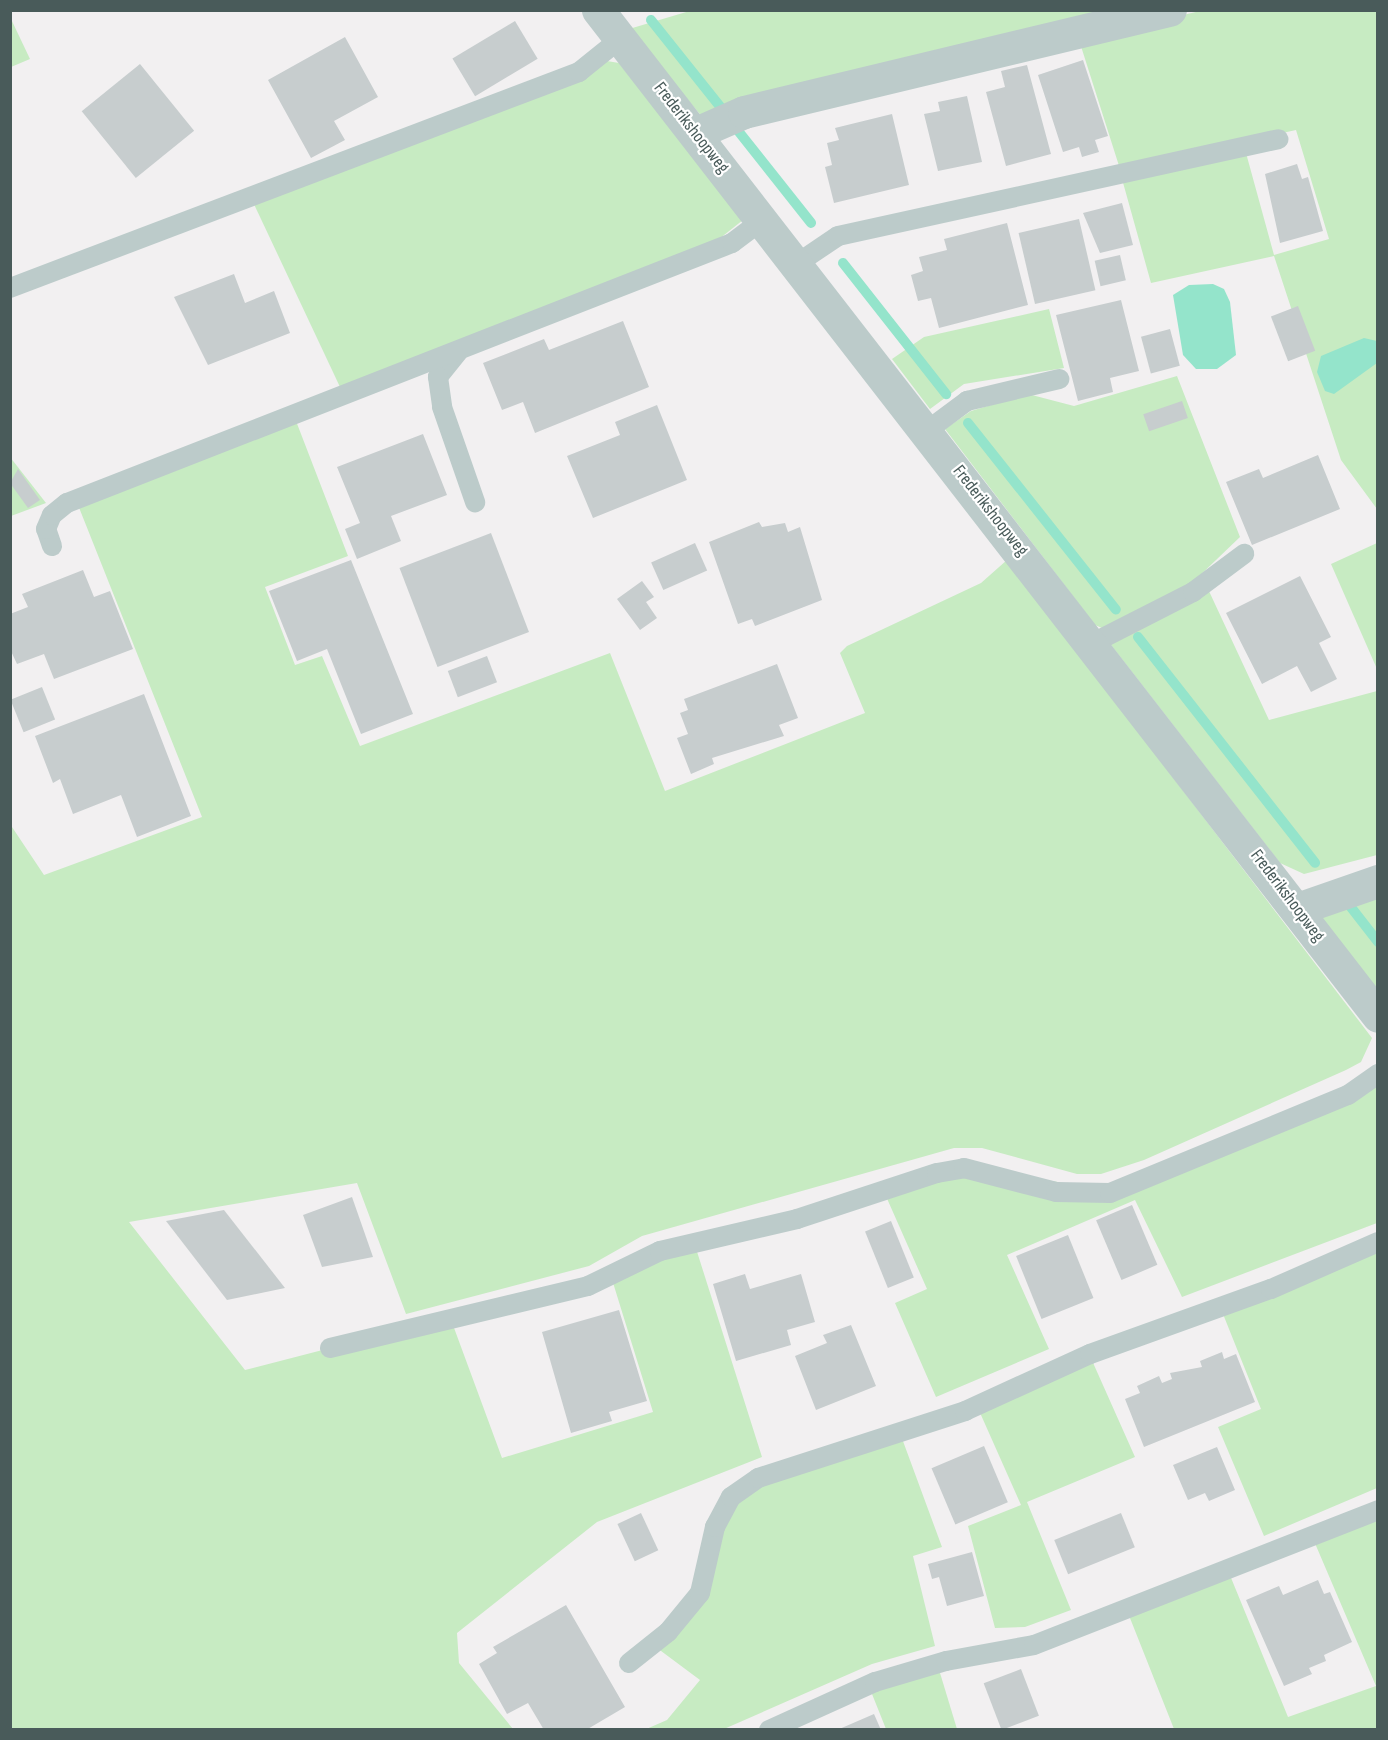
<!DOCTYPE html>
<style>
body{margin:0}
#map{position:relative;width:1388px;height:1740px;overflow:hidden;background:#f2f0f1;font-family:"Sofia Sans Condensed",sans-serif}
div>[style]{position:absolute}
.green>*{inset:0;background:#c7ebc2}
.water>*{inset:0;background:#94e4cb}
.stream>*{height:10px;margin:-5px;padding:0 5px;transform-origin:5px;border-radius:5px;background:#94e4cb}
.building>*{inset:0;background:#c7cdce;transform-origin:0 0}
.service>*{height:20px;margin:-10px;padding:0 10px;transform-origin:10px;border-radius:10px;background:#bccbca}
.minor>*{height:33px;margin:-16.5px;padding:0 16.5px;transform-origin:16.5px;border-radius:16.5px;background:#bccbca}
span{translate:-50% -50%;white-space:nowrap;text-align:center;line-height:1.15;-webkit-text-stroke:4.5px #fff;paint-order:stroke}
.street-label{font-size:18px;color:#495b5a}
.frame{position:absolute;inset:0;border:12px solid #495b5a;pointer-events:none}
</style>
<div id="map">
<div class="green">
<i style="clip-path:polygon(693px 10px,1146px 11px,703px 118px,629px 29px)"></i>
<i style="clip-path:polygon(1200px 11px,1377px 11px,1377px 509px,1341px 460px,1274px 256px,1151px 283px,1122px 179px,1246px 153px,1274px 255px,1329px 239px,1296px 130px,1120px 169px,1079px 40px)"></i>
<i style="clip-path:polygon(11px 19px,30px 59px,11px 67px,10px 67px)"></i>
<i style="clip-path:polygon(607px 61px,619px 63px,743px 220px,714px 243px,340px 387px,253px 202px)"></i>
<i style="clip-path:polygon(1049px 309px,1064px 368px,964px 384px,930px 409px,892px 359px,924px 337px)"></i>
<i style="clip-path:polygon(1177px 376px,1240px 537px,1192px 583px,1102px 628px,1095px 625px,945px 429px,971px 411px,1028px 394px,1074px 406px)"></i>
<i style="clip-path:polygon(296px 421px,348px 556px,265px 587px,295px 665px,322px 656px,360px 746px,610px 653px,665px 791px,865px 713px,840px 653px,847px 646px,981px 583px,1007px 560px,1372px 1038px,1361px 1062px,1346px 1070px,1144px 1160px,1101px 1174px,1077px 1174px,982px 1148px,954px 1148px,642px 1236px,589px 1266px,406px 1314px,357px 1183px,129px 1222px,245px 1370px,450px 1317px,502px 1458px,653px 1412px,610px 1273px,693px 1239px,762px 1457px,597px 1522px,457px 1633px,459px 1663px,513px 1729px,11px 1729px,10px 824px,44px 875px,202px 817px,78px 505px)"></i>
<i style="clip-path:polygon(10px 457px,46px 503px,11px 516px,10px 516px)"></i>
<i style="clip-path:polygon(1377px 543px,1377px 669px,1331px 564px)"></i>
<i style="clip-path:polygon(1208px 589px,1269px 720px,1377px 691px,1377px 855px,1304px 874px,1280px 863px,1108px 641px)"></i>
<i style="clip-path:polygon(1377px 881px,1377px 994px,1316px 913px)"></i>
<i style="clip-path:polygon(1377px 1073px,1377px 1223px,1182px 1297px,1135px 1200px,1007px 1255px,1049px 1349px,936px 1397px,895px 1303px,927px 1289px,881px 1185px,953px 1164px,1098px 1189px)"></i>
<i style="clip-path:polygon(1377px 1245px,1377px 1488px,1264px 1536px,1218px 1427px,1261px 1409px,1219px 1304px)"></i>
<i style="clip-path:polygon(1090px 1356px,1135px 1457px,1027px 1502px,1071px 1610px,1025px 1627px,995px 1628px,968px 1526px,1021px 1505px,977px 1406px)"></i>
<i style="clip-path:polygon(900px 1433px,942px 1547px,913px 1556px,935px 1646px,872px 1664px,724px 1729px,644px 1730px,667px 1720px,700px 1680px,653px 1645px,709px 1588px,721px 1525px,740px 1489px)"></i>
<i style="clip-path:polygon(1377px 1507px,1377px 1729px,1174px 1729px,1126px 1608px,1227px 1568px,1288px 1717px,1376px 1686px,1311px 1534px)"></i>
<i style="clip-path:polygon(937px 1663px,957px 1729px,886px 1729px,868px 1684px)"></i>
</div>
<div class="water">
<i style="clip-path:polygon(1213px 284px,1224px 289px,1230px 302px,1236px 355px,1217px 369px,1196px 369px,1183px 355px,1173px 295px,1189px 285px)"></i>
<i style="clip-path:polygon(1364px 338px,1377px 341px,1377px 363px,1334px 394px,1325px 391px,1317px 372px,1321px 356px)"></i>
</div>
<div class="stream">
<i style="left:651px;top:20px;width:114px;rotate:51.4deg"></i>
<i style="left:739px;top:132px;width:116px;rotate:51.6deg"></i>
<i style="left:843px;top:263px;width:167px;rotate:51.8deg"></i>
<i style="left:968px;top:423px;width:238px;rotate:51.6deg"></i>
<i style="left:1138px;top:637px;width:287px;rotate:51.9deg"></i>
<i style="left:1350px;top:906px;width:46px;rotate:52.1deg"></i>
</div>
<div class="building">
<i style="left:515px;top:21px;width:44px;height:73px;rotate:59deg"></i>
<i style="clip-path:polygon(345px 37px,378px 97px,334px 121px,345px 140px,311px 158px,268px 80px)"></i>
<i style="clip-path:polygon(1083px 60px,1108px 136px,1095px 140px,1099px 152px,1082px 157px,1079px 147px,1063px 152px,1038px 75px)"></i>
<i style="left:140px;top:64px;width:86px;height:75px;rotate:51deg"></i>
<i style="clip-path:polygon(1027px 65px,1051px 154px,1006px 166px,986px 92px,1005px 87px,1001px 71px)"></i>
<i style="clip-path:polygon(967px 96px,982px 162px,938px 171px,924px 114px,940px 111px,938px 102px)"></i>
<i style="clip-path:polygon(892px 114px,909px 185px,834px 203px,825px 167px,832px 165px,827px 143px,839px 140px,835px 128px)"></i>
<i style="clip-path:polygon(1297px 164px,1302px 179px,1308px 177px,1323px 231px,1280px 243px,1265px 174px)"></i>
<i style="clip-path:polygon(1122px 203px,1133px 245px,1100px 253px,1083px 213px)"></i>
<i style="left:1079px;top:219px;width:73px;height:62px;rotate:77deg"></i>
<i style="clip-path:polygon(1007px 223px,1028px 305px,939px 328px,931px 298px,918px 301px,911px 275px,923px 271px,919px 257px,947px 250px,944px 239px)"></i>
<i style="left:1120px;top:255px;width:26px;height:26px;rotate:77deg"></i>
<i style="clip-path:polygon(234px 274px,245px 303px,274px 291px,290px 333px,208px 365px,174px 297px)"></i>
<i style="clip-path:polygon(1121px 300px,1139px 371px,1110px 378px,1113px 392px,1078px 401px,1056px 315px)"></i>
<i style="left:1298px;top:306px;width:48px;height:29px;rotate:69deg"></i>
<i style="clip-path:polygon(623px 321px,649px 387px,535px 433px,523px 402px,502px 410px,483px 363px,544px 339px,549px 350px)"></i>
<i style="left:1170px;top:329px;width:38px;height:30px;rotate:75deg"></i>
<i style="left:1182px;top:401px;width:18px;height:41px;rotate:71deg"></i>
<i style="clip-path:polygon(657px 405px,687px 480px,593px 518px,567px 456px,620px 435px,615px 422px)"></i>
<i style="clip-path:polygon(423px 434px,447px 495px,391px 516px,401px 541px,357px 559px,345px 529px,360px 523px,337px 467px)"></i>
<i style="clip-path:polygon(1318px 455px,1340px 509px,1252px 545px,1226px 482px,1259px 469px,1263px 478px)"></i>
<i style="clip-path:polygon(18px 469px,40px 500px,28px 508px,10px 483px)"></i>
<i style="clip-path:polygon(759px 522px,762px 527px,785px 523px,788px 532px,800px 527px,822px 600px,755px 626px,752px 619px,738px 624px,709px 542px)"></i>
<i style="left:491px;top:533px;width:106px;height:98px;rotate:69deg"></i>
<i style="left:695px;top:543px;width:30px;height:48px;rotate:66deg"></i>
<i style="clip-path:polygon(351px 560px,413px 714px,361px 734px,327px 649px,297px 661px,269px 591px)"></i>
<i style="clip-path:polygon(83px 570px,94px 597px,110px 591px,133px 649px,54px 679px,44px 654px,17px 664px,10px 649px,10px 614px,28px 607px,22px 594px)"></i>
<i style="clip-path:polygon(1300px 576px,1331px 637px,1319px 643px,1337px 679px,1311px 692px,1297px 666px,1262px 684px,1226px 613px)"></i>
<i style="clip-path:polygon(642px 581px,654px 597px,646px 602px,657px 618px,640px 630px,617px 599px)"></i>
<i style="left:487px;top:656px;width:28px;height:42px;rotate:69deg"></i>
<i style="clip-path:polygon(777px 664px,798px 718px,779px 725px,784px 736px,712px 758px,714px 764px,691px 774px,677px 738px,688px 734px,680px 713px,688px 710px,684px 699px)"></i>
<i style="left:42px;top:687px;width:35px;height:34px;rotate:68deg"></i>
<i style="clip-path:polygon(144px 694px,191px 816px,137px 837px,121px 795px,73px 814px,60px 779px,53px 783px,35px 736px)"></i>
<i style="clip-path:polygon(352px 1197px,373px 1257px,322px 1267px,303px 1215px)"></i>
<i style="left:1132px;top:1205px;width:65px;height:39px;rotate:67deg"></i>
<i style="clip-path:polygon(224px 1210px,285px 1288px,227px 1300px,166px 1221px)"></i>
<i style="left:891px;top:1221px;width:61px;height:28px;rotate:68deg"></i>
<i style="left:1068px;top:1235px;width:68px;height:56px;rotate:68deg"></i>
<i style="clip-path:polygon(745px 1274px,750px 1289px,801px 1274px,815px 1322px,787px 1330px,791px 1345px,736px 1361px,713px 1284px)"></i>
<i style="clip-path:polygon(619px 1310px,647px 1401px,609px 1412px,612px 1421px,571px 1433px,542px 1332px)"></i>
<i style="clip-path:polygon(851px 1325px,876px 1386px,816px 1410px,795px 1356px,827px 1343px,823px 1335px)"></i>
<i style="clip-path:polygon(1222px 1352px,1224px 1359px,1236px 1354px,1255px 1402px,1144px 1447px,1125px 1399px,1140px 1393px,1137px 1386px,1159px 1376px,1162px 1383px,1172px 1379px,1170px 1373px,1202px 1367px,1200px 1361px)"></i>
<i style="left:984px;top:1446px;width:61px;height:57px;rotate:67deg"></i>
<i style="clip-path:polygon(1217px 1447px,1235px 1490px,1209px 1501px,1205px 1493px,1188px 1500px,1173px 1465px)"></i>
<i style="left:641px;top:1513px;width:41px;height:26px;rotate:65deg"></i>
<i style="left:1121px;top:1513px;width:37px;height:72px;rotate:68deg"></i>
<i style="clip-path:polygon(972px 1552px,984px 1596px,947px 1606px,939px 1577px,932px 1579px,928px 1564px)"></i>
<i style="clip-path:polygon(1318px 1580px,1324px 1594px,1330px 1592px,1352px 1642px,1324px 1655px,1326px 1661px,1309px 1668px,1312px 1674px,1284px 1686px,1246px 1600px,1279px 1586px,1283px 1595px)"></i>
<i style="clip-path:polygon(566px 1605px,625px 1707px,586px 1730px,544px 1730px,528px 1703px,507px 1714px,479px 1664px,497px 1653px,493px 1647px)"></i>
<i style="left:1021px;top:1669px;width:50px;height:40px;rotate:69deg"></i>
<i style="clip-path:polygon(874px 1714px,881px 1730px,837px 1730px)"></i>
</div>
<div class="service">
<i style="left:798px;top:263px;width:48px;rotate:-34deg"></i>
<i style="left:838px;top:236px;width:451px;rotate:-12.4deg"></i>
<i style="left:10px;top:288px;width:609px;rotate:-20.79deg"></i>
<i style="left:579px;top:72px;width:53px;rotate:-38.8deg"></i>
<i style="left:458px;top:352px;width:32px;rotate:129deg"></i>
<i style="left:438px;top:377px;width:30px;rotate:82deg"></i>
<i style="left:442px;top:407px;width:101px;rotate:70.8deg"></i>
<i style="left:928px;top:430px;width:49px;rotate:-36.6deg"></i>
<i style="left:967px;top:401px;width:95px;rotate:-13.4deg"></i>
<i style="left:52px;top:546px;width:18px;rotate:-109deg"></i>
<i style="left:46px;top:529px;width:15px;rotate:-67deg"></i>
<i style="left:52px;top:515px;width:19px;rotate:-39deg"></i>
<i style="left:67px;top:503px;width:714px;rotate:-21.35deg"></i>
<i style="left:732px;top:243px;width:39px;rotate:-37deg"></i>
<i style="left:1093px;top:643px;width:112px;rotate:-27deg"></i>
<i style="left:1193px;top:592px;width:64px;rotate:-36.7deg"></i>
<i style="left:330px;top:1348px;width:265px;rotate:-13.5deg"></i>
<i style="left:588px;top:1286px;width:80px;rotate:-25.9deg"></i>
<i style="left:660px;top:1251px;width:141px;rotate:-13.1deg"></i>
<i style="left:797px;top:1219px;width:147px;rotate:-18.2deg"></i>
<i style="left:937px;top:1173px;width:27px;rotate:-10deg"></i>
<i style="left:964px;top:1168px;width:95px;rotate:14.6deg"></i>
<i style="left:1056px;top:1192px;width:54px;rotate:1.1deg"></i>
<i style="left:1110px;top:1193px;width:257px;rotate:-22.4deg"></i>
<i style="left:1348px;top:1095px;width:37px;rotate:-35deg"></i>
<i style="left:629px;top:1663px;width:50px;rotate:-38.5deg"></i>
<i style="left:668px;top:1632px;width:50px;rotate:-50.6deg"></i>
<i style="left:700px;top:1593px;width:68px;rotate:-77.2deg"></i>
<i style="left:715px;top:1527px;width:34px;rotate:-62deg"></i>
<i style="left:731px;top:1497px;width:33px;rotate:-35deg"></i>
<i style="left:758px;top:1478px;width:218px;rotate:-17.9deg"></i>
<i style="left:965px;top:1411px;width:137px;rotate:-24.5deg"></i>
<i style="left:1090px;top:1354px;width:192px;rotate:-19.8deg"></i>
<i style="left:1271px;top:1289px;width:117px;rotate:-23.7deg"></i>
<i style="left:769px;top:1730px;width:116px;rotate:-24.4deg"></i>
<i style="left:875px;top:1682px;width:74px;rotate:-16.5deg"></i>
<i style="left:946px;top:1661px;width:89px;rotate:-10.3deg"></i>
<i style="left:1034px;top:1645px;width:370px;rotate:-21.4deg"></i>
</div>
<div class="minor">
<i style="left:598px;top:10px;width:1273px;rotate:52.21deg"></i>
<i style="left:696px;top:133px;width:52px;rotate:-23.6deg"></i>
<i style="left:744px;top:112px;width:438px;rotate:-13.5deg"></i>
<i style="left:1297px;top:909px;width:86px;rotate:-19.1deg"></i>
</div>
<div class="street-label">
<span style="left:691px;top:128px;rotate:52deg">Frederikshoopweg</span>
<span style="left:990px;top:511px;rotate:52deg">Frederikshoopweg</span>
<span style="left:1287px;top:896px;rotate:53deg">Frederikshoopweg</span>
</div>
<div class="frame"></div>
</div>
